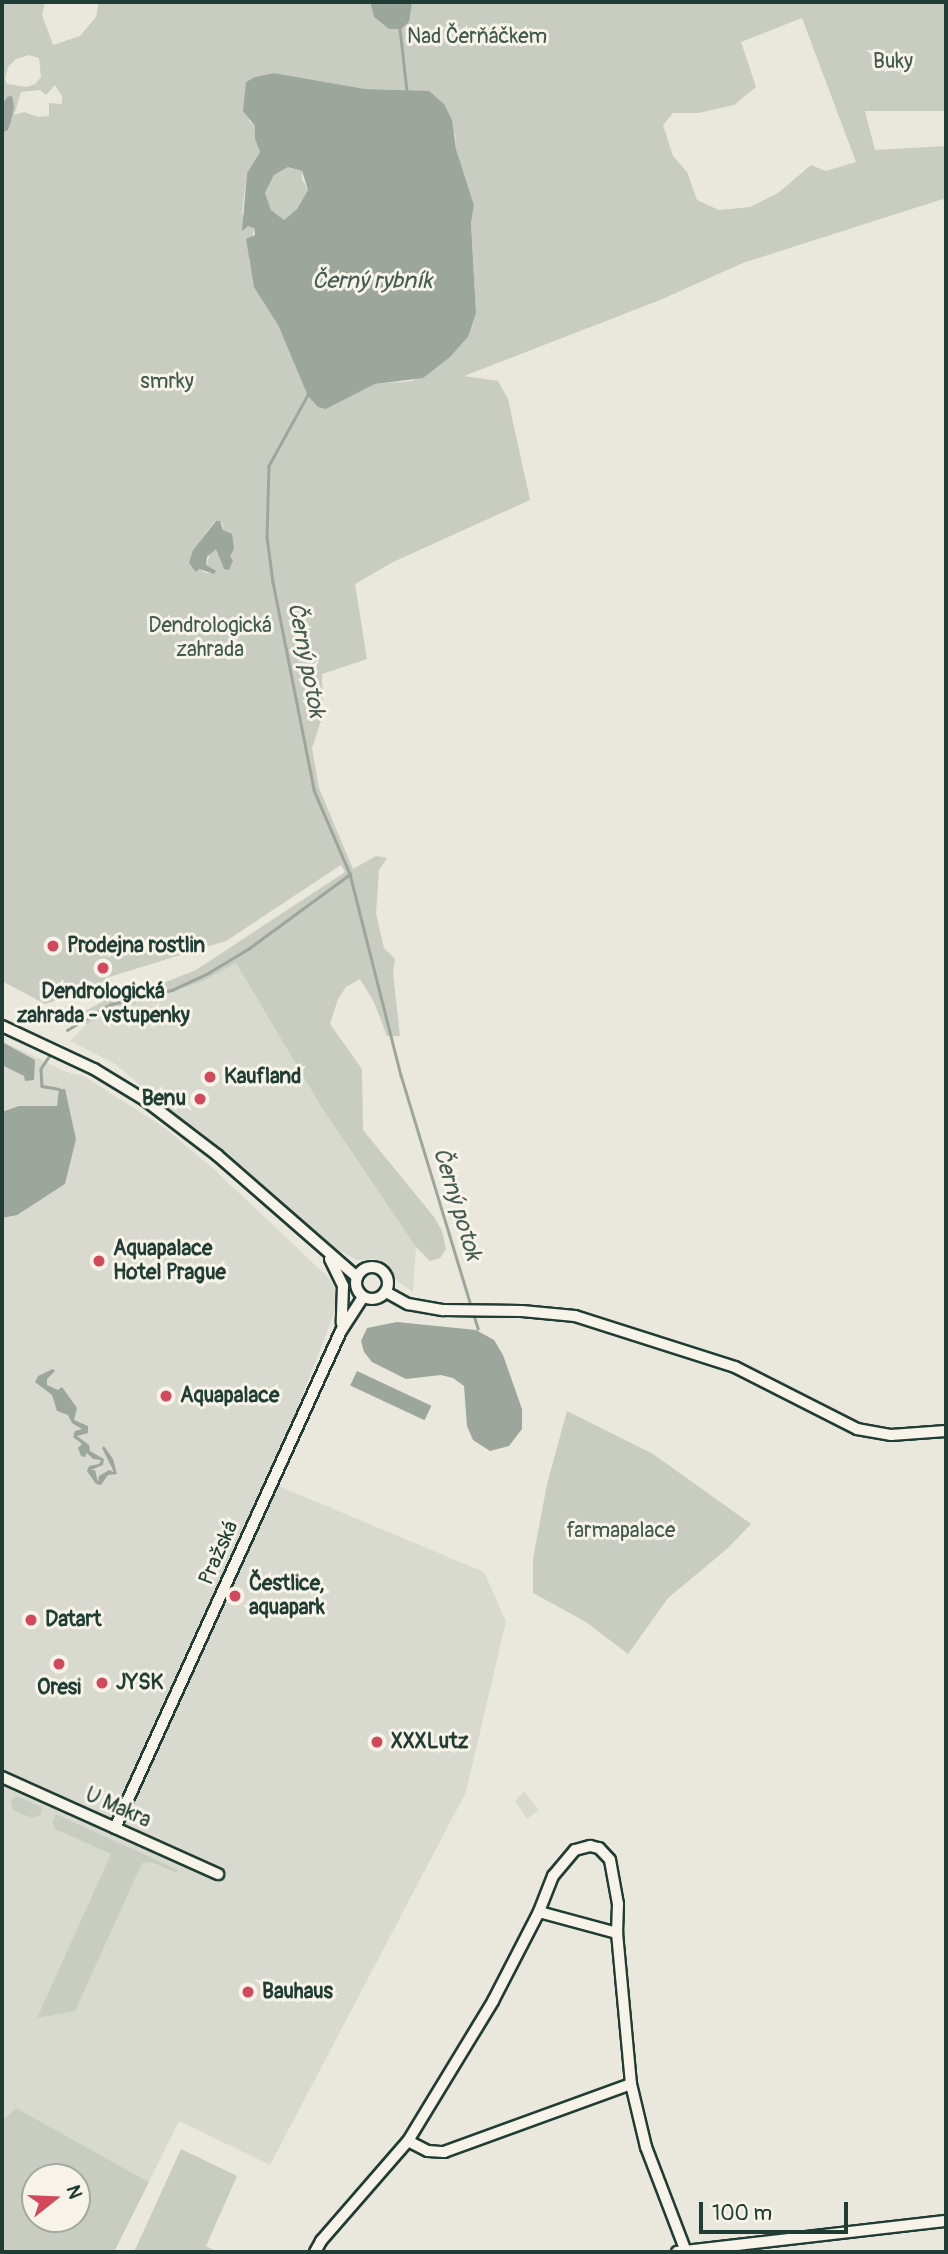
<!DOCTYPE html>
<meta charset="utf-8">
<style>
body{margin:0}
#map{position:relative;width:948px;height:2254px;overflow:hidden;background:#eae8dd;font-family:Pangolin,sans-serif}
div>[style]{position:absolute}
.built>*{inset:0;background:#d9dacf}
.green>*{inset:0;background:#c8ccc1}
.water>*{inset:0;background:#9ca69c;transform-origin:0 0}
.stream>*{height:2.5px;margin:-1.25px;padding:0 1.25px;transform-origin:1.25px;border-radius:1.25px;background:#9ca69c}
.roads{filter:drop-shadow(2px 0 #1f3d34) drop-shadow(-2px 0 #1f3d34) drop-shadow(0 2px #1f3d34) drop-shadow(0 -2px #1f3d34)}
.minor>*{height:10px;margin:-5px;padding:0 5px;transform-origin:5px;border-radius:5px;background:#f7f3e8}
.minor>.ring{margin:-5px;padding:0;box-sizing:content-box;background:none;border:10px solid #f7f3e8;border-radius:50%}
.dots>*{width:19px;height:19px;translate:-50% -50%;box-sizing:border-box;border:4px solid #f7f3e8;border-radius:50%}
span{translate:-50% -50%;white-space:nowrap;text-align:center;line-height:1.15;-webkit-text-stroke:6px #f7f3e8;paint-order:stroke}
.park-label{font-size:21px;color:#415a50}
.poi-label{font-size:21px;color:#1f3d34;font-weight:700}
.left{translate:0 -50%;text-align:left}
.right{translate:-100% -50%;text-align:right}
.street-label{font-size:21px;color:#1f3d34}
.water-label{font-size:23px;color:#445c53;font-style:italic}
.frame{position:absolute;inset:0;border:4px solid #1f3d34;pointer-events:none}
.north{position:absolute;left:21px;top:2163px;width:70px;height:70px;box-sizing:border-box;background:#f7f3e8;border:2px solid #a1aaa0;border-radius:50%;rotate:72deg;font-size:19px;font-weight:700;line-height:28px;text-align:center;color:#1f3d34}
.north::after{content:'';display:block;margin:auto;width:24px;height:32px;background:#d1495b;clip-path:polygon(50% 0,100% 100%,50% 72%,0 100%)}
.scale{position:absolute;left:699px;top:2202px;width:149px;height:32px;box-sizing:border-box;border:4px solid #1f3d34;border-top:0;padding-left:9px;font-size:21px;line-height:24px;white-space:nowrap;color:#1f3d34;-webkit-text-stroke:5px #f7f3e8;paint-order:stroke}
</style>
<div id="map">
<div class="built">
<i style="clip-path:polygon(236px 963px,322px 1108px,416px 1247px,413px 1292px,395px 1279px,387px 1263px,373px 1259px,357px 1260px,335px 1248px,115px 1064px,70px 1041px,87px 1024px,114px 1011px,204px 981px)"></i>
<i style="clip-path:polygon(2px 1041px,67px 1072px,84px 1076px,165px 1128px,216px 1171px,329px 1278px,340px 1298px,269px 1482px,484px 1572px,506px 1621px,466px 1792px,270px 2165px,179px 2121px,149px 2182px,16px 2108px,2px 2121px)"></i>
<i style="clip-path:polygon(524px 1791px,539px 1810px,527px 1819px,515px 1801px)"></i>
</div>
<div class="green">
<i style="clip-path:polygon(evenodd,2px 2px,45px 2px,42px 15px,53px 45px,80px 36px,96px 17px,99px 2px,370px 2px,374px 17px,389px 29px,405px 2px,946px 2px,946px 111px,865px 111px,875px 150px,946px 146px,946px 198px,743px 263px,660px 300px,464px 376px,498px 381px,508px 399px,530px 500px,393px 562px,355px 584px,367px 659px,322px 674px,323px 715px,312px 748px,319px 788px,353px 869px,376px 856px,387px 858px,379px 870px,376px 913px,384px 948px,395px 959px,393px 973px,400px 1036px,387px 1036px,374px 1002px,360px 979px,346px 987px,338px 999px,330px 1024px,362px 1069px,363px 1130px,434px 1217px,442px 1231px,446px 1249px,440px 1258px,430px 1261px,416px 1247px,322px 1108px,236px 963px,204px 981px,114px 1011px,87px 1024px,65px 1022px,109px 998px,158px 985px,196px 970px,345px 872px,341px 865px,226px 941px,106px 978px,102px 983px,61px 999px,45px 1004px,2px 981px,2px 133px,8px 130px,12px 117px,7px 97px,2px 105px,2px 2px,802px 18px,856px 162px,826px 171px,811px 165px,778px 193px,750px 207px,719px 210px,697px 200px,687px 172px,673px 156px,663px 125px,673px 113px,698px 113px,734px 105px,756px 87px,741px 42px,802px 18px,2px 2px,29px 55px,39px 58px,41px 77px,35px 84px,27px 87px,7px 84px,5px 79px,8px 67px,16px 59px,29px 55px,2px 2px,274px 73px,365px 89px,394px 90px,455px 134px,456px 149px,474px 205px,471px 223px,476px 313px,468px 337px,450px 357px,412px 381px,375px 384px,326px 409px,308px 395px,278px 325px,263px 301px,249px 261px,254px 227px,248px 226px,242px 213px,247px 173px,260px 152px,255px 139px,255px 126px,249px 121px,255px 77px,274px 73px,2px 2px,55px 85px,62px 96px,62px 104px,49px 103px,49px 116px,38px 117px,24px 112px,14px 115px,21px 92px,40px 90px,46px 95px,55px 85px,2px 2px,215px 521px,222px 523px,230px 557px,223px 566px,216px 549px,211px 551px,206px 566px,214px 573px,206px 573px,199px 569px,193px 550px,215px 521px)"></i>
<i style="clip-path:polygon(288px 167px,302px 171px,302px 179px,308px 190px,297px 209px,284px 220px,271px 210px,265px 193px,274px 175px)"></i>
<i style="clip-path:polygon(567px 1411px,653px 1454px,751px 1524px,728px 1548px,668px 1598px,628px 1654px,586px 1622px,533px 1593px,533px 1559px,547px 1484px)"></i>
<i style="clip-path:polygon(16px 1796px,42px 1807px,41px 1815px,32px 1818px,13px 1810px,11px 1801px)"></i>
<i style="clip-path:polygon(56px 1814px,178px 1870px,177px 1873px,152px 1862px,142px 1863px,75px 2011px,37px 2018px,111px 1854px,55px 1829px,52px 1822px)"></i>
<i style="clip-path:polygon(evenodd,16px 2108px,149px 2182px,114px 2252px,2px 2252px,2px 2121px,16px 2108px,35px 2177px,77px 2177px,77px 2219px,35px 2219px,35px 2177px)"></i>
<i style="clip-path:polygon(181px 2149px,237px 2176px,206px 2246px,218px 2252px,134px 2252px)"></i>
</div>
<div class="water">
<i style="clip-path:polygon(370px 2px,412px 2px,409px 22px,401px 29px,389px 29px,374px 17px)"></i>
<i style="clip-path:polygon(evenodd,274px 73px,365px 89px,429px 91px,444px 104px,452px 120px,456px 149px,474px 205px,471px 223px,476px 313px,468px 337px,450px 357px,423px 378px,375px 384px,326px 409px,318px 407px,308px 396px,278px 325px,254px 287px,246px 239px,255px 235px,254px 228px,248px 226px,242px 231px,247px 173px,260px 152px,255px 139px,255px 126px,243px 111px,246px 82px,255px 77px,274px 73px,288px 167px,302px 171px,308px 190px,297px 209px,284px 220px,271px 210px,265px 193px,274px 175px,288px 167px)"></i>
<i style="clip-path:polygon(12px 96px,14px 107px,11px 121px,8px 130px,2px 133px,2px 105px,7px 97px)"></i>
<i style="clip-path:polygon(216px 521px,220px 521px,223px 530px,232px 534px,234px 548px,230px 557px,233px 560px,229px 570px,224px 569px,216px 549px,207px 557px,206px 565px,216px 571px,214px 574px,199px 569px,196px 572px,189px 563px,193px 550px)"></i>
<i style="clip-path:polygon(2px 1042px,35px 1060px,34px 1080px,25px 1081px,24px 1076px,2px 1065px)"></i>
<i style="clip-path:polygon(59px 1089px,65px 1089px,76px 1139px,65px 1184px,17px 1215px,2px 1218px,2px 1112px,19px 1106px,57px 1106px)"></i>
<i style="clip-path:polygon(397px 1322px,476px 1330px,494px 1340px,503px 1355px,522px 1409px,522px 1429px,509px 1446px,490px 1451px,473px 1440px,467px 1426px,464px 1386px,453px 1378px,441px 1375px,406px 1379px,372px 1362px,364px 1352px,361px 1341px,367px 1328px)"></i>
<i style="clip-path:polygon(53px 1369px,55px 1371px,47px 1379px,47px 1385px,58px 1390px,62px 1387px,77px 1408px,74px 1420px,88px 1426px,88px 1433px,77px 1436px,89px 1445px,90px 1451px,104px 1459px,103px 1465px,91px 1470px,95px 1470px,98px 1482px,99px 1476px,109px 1470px,114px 1472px,102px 1448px,104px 1446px,113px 1459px,117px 1474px,108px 1475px,101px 1485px,96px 1484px,87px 1471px,89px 1466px,99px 1464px,101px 1460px,93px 1459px,87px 1453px,85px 1457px,81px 1456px,78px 1448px,82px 1444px,73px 1437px,75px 1431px,82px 1429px,72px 1423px,68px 1415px,57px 1411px,52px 1395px,35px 1382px,38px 1376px)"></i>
<i style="left:357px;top:1371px;width:82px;height:16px;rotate:25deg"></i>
</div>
<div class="stream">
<i style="left:400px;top:28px;width:63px;rotate:83.7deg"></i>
<i style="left:308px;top:395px;width:81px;rotate:118.8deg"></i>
<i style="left:269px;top:466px;width:71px;rotate:91.6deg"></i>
<i style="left:267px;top:537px;width:45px;rotate:82.4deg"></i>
<i style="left:273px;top:582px;width:212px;rotate:78.8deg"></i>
<i style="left:314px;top:790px;width:91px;rotate:66.8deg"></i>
<i style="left:350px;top:874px;width:207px;rotate:75.8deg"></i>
<i style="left:401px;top:1075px;width:244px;rotate:73.1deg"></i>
<i style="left:67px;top:1030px;width:51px;rotate:-30.6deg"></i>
<i style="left:111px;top:1004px;width:63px;rotate:-12.9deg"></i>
<i style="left:172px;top:990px;width:40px;rotate:-25deg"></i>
<i style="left:208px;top:973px;width:47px;rotate:-31deg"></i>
<i style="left:248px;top:949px;width:127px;rotate:-36.3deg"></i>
<i style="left:49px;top:1057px;width:14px;rotate:124deg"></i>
<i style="left:41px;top:1069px;width:17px;rotate:87deg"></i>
<i style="left:42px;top:1086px;width:17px;rotate:10deg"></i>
<i style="left:474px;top:1315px;width:14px;rotate:73deg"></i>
</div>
<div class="roads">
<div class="minor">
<i style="left:2px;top:1026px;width:102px;rotate:25.1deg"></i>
<i style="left:94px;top:1069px;width:60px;rotate:31.3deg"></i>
<i style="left:145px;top:1100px;width:91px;rotate:37.4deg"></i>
<i style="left:217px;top:1155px;width:186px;rotate:41.1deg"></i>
<i style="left:330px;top:1259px;width:30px;rotate:64deg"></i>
<i style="left:343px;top:1286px;width:37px;rotate:92deg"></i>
<i class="ring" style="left:356px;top:1267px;width:22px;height:22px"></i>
<i style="left:386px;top:1292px;width:25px;rotate:29deg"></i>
<i style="left:408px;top:1304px;width:36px;rotate:10deg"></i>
<i style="left:443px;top:1310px;width:79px;rotate:0.7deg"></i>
<i style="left:522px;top:1311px;width:53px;rotate:5.4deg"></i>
<i style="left:575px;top:1316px;width:168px;rotate:17.7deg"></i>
<i style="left:735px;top:1367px;width:137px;rotate:26.9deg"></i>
<i style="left:857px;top:1429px;width:35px;rotate:10deg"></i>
<i style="left:891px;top:1435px;width:55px;rotate:-4.2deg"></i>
<i style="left:2px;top:1777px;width:237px;rotate:24.2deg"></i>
<i style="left:115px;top:1828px;width:546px;rotate:-65.55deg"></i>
<i style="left:341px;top:1331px;width:40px;rotate:-57.1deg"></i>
<i style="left:539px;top:1912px;width:81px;rotate:15.1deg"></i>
<i style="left:408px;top:2141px;width:22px;rotate:27deg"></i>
<i style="left:428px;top:2151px;width:16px;rotate:4deg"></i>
<i style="left:444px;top:2152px;width:199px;rotate:-20deg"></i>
<i style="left:315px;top:2252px;width:13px;rotate:-61deg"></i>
<i style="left:321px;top:2241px;width:133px;rotate:-49deg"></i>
<i style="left:408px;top:2141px;width:164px;rotate:-58.7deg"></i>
<i style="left:493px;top:2001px;width:98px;rotate:-62.7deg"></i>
<i style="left:538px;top:1914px;width:41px;rotate:-68.5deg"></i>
<i style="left:553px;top:1876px;width:34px;rotate:-50deg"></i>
<i style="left:575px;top:1850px;width:16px;rotate:-15deg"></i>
<i style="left:590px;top:1846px;width:9px;rotate:13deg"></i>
<i style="left:599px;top:1848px;width:16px;rotate:47deg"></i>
<i style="left:610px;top:1860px;width:45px;rotate:79.7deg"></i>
<i style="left:618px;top:1904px;width:29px;rotate:92deg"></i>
<i style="left:617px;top:1933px;width:152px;rotate:84.7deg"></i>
<i style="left:631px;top:2084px;width:65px;rotate:76.6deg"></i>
<i style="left:646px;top:2147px;width:112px;rotate:69.1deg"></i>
<i style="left:677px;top:2252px;width:271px;rotate:-6.6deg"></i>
</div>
</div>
<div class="dots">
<i style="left:53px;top:946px;background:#d1495b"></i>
<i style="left:103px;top:968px;background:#d1495b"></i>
<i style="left:210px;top:1077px;background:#d1495b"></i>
<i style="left:200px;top:1099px;background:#d1495b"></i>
<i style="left:99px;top:1261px;background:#d1495b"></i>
<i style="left:166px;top:1396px;background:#d1495b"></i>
<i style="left:235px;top:1596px;background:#d1495b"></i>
<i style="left:31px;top:1620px;background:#d1495b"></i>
<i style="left:59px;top:1664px;background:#d1495b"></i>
<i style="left:102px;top:1683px;background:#d1495b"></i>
<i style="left:377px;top:1742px;background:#d1495b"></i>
<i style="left:248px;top:1992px;background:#d1495b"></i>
</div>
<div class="park-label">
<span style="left:477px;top:37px">Nad Čerňáčkem</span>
<span style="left:893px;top:62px">Buky</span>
<span style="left:167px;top:382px">smrky</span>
<span style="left:210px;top:638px">Dendrologická<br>zahrada</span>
<span style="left:621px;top:1531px">farmapalace</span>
</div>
<div class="poi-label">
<span class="left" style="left:67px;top:946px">Prodejna rostlin</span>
<span style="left:103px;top:1004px">Dendrologická<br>zahrada - vstupenky</span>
<span class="left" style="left:224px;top:1077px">Kaufland</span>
<span class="right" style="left:186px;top:1099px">Benu</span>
<span class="left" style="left:113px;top:1261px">Aquapalace<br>Hotel Prague</span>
<span class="left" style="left:180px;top:1396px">Aquapalace</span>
<span class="left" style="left:249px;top:1596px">Čestlice,<br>aquapark</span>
<span class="left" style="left:45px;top:1620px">Datart</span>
<span class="left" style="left:116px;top:1683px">JYSK</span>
<span style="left:59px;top:1688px">Oresi</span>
<span class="left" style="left:391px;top:1742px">XXXLutz</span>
<span class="left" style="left:262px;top:1992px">Bauhaus</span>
</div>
<div class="street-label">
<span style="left:219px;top:1553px;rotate:-66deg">Pražská</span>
<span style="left:118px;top:1808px;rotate:24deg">U Makra</span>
</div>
<div class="water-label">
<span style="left:372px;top:281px">Černý rybník</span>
<span style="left:306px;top:660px;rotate:79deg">Černý potok</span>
<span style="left:457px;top:1204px;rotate:73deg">Černý potok</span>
</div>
<div class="frame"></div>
<div class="north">N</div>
<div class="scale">100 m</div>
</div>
